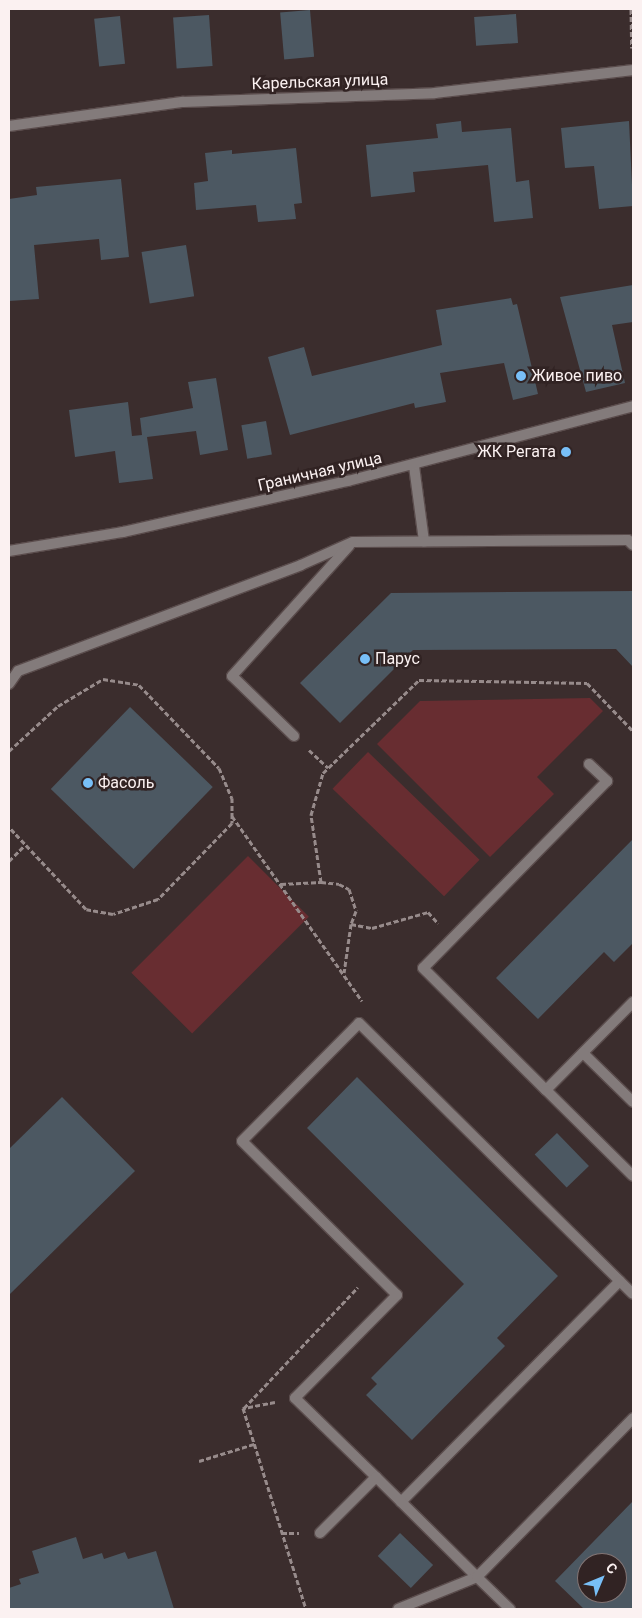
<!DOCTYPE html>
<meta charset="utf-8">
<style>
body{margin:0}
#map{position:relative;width:642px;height:1618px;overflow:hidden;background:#3b2d2d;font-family:Roboto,sans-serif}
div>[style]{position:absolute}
.green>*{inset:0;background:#682d31;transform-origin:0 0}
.building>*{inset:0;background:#4c5862;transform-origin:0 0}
.path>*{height:3px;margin-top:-1.5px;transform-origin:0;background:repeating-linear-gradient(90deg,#978b8b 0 5px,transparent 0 7.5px)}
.roads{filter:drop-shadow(1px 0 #5a4c4c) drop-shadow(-1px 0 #5a4c4c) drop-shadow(0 1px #5a4c4c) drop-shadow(0 -1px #5a4c4c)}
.service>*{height:10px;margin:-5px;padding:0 5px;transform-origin:5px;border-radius:5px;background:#837b7b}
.minor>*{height:10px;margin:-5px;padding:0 5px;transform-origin:5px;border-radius:5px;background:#837b7b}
.dots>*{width:14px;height:14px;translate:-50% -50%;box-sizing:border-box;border:2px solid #312323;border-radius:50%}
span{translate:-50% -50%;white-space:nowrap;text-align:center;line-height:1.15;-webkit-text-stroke:5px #312323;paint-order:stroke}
.street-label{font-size:16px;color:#fbf1f1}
.poi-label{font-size:16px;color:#fbf1f1}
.left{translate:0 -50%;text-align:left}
.right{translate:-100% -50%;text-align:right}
.frame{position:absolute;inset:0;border:10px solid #fbf1f1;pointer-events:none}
.north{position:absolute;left:577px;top:1553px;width:50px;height:50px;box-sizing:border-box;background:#312323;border:1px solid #827575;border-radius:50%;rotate:45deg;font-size:14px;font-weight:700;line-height:20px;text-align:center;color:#fbf1f1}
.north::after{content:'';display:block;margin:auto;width:18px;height:22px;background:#78bff7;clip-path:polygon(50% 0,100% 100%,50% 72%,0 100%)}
</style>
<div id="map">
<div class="green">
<i style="clip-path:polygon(590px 698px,603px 711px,537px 777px,554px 794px,490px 857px,377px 744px,420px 701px)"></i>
<i style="left:368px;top:752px;width:155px;height:51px;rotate:44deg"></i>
<i style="left:248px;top:856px;width:86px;height:165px;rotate:45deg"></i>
</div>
<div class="building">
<i style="left:310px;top:10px;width:47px;height:30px;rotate:85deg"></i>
<i style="left:516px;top:14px;width:29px;height:42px;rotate:86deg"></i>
<i style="left:209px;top:15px;width:51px;height:36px;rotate:86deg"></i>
<i style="left:120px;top:16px;width:48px;height:26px;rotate:84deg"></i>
<i style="clip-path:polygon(461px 121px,462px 132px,511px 128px,516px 182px,529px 180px,533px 218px,494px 222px,488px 165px,413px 172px,415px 192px,371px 197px,366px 145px,438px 138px,436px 124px)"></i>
<i style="clip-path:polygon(629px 121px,633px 206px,599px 209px,594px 166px,565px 168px,561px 128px)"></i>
<i style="clip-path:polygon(296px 148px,302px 203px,294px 204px,296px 219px,258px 222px,256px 205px,196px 210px,194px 183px,208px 181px,205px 153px,232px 150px,232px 154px)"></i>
<i style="clip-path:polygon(121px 179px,129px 257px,101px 260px,99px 239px,34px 245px,39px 299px,9px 301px,9px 199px,37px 195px,36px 187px)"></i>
<i style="left:186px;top:245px;width:52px;height:45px;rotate:81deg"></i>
<i style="clip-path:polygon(633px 285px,633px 322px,612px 325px,625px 383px,586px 392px,560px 297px)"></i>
<i style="clip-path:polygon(511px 298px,513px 305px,517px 304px,538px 394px,513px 400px,504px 363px,440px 373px,446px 402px,415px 408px,414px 403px,290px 435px,268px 357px,304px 347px,312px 376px,442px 345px,436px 310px)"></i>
<i style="clip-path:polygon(216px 378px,228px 450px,200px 455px,196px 431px,147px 437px,153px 479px,119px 483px,115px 451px,75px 457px,69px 410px,128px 402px,132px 436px,142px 435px,140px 418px,193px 408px,188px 382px)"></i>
<i style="left:266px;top:421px;width:34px;height:25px;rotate:80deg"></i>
<i style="clip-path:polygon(633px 591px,633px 667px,616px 649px,413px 650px,340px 723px,300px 683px,391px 593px)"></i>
<i style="left:130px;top:707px;width:115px;height:114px;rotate:44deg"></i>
<i style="clip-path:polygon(633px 839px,633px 943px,614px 962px,604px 952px,538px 1019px,496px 978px)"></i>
<i style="clip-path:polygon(357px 1077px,558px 1276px,497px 1338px,505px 1346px,412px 1440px,366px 1395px,377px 1384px,371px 1378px,464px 1284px,307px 1128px)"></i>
<i style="clip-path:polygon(62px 1097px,135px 1171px,9px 1295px,9px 1149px)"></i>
<i style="left:557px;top:1133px;width:46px;height:31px;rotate:46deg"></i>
<i style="clip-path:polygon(evenodd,633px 1501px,633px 1609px,584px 1609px,555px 1581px,633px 1501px,587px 1563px,617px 1563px,617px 1593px,587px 1593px,587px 1563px)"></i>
<i style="left:400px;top:1533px;width:46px;height:32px;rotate:44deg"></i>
<i style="clip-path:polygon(76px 1537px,83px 1559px,102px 1553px,104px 1559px,125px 1552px,128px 1559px,156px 1551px,174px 1609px,9px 1609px,9px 1588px,21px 1584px,19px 1579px,39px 1573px,32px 1551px)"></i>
</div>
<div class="path">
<i style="left:631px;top:9px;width:39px;rotate:89deg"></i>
<i style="left:309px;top:750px;width:26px;rotate:43deg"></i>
<i style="left:9px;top:751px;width:67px;rotate:-42.6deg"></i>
<i style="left:58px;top:706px;width:52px;rotate:-31deg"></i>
<i style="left:103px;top:679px;width:36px;rotate:9deg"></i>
<i style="left:139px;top:685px;width:115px;rotate:46.1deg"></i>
<i style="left:219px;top:768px;width:33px;rotate:67deg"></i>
<i style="left:232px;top:798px;width:25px;rotate:90deg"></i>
<i style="left:232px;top:823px;width:106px;rotate:134.2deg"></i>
<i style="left:158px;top:899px;width:47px;rotate:161.6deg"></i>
<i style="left:113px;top:914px;width:27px;rotate:-170deg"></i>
<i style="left:86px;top:909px;width:112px;rotate:-133.2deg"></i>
<i style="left:232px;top:816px;width:226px;rotate:54.9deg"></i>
<i style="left:9px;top:861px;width:21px;rotate:-45deg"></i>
<i style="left:321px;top:882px;width:68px;rotate:-98.5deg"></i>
<i style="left:311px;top:815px;width:44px;rotate:-74.1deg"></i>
<i style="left:323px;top:773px;width:134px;rotate:-44.1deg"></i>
<i style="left:419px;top:680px;width:168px;rotate:1deg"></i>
<i style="left:587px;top:683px;width:66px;rotate:46.2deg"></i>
<i style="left:281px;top:884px;width:40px;rotate:-2.9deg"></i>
<i style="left:321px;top:882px;width:18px;rotate:6deg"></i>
<i style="left:339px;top:884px;width:11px;rotate:27deg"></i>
<i style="left:349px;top:889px;width:23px;rotate:72deg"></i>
<i style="left:356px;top:911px;width:14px;rotate:111deg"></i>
<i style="left:351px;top:924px;width:49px;rotate:98.1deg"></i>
<i style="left:351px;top:924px;width:21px;rotate:11deg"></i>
<i style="left:372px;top:928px;width:58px;rotate:-15.9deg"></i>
<i style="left:428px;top:912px;width:15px;rotate:48deg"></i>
<i style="left:275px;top:1402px;width:33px;rotate:169deg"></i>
<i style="left:243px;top:1408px;width:211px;rotate:72.6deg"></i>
<i style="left:244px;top:1408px;width:166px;rotate:-46.7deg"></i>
<i style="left:199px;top:1461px;width:58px;rotate:-17.2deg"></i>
<i style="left:282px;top:1533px;width:17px"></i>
</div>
<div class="roads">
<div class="service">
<i style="left:414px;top:466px;width:76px;rotate:82.4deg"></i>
<i style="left:9px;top:684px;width:16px;rotate:-55deg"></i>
<i style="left:18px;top:671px;width:302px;rotate:-20.5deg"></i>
<i style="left:301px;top:565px;width:57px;rotate:-23.9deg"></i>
<i style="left:353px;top:542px;width:275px;rotate:-0.4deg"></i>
<i style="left:628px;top:540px;width:7px;rotate:45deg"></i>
<i style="left:294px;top:736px;width:86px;rotate:-135.9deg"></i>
<i style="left:232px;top:676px;width:175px;rotate:-48deg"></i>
<i style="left:589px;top:764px;width:25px;rotate:43deg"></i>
<i style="left:607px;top:781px;width:262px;rotate:134.5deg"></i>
<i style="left:423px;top:968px;width:173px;rotate:44.8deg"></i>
<i style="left:546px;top:1090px;width:124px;rotate:-45.3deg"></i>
<i style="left:583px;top:1053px;width:70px;rotate:44.4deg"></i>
<i style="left:546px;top:1090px;width:122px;rotate:44.7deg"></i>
<i style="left:376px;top:1477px;width:113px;rotate:-135.7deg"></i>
<i style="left:295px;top:1398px;width:145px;rotate:-45.3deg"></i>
<i style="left:397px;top:1295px;width:218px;rotate:-135.2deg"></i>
<i style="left:242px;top:1141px;width:166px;rotate:-45.2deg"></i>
<i style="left:359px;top:1023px;width:385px;rotate:44.7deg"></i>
<i style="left:401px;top:1502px;width:311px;rotate:-45.3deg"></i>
<i style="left:320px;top:1533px;width:79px;rotate:-45deg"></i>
<i style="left:376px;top:1477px;width:142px;rotate:44.7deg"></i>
<i style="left:477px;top:1577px;width:85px;rotate:157.9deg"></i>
<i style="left:510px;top:1609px;width:46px;rotate:-135.9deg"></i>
<i style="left:477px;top:1577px;width:223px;rotate:-45.5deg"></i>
</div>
<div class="minor">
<i style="left:9px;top:126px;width:176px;rotate:-7.9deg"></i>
<i style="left:183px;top:102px;width:252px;rotate:-2deg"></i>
<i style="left:435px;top:93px;width:199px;rotate:-6.6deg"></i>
<i style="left:9px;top:551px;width:116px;rotate:-9.5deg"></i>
<i style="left:123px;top:532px;width:231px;rotate:-12.8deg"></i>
<i style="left:348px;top:481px;width:295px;rotate:-14.7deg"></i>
</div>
</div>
<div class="dots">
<i style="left:521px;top:376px;background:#78bff7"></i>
<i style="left:566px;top:452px;background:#78bff7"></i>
<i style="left:365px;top:659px;background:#78bff7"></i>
<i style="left:88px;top:783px;background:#78bff7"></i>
</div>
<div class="street-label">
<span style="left:320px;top:82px;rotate:-2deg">Карельская улица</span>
<span style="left:320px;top:472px;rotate:-13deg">Граничная улица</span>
</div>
<div class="poi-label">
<span class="left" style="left:531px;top:376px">Живое пиво</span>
<span class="right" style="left:556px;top:452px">ЖК Регата</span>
<span class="left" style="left:375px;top:659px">Парус</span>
<span class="left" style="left:98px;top:783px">Фасоль</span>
</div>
<div class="frame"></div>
<div class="north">С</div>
</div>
